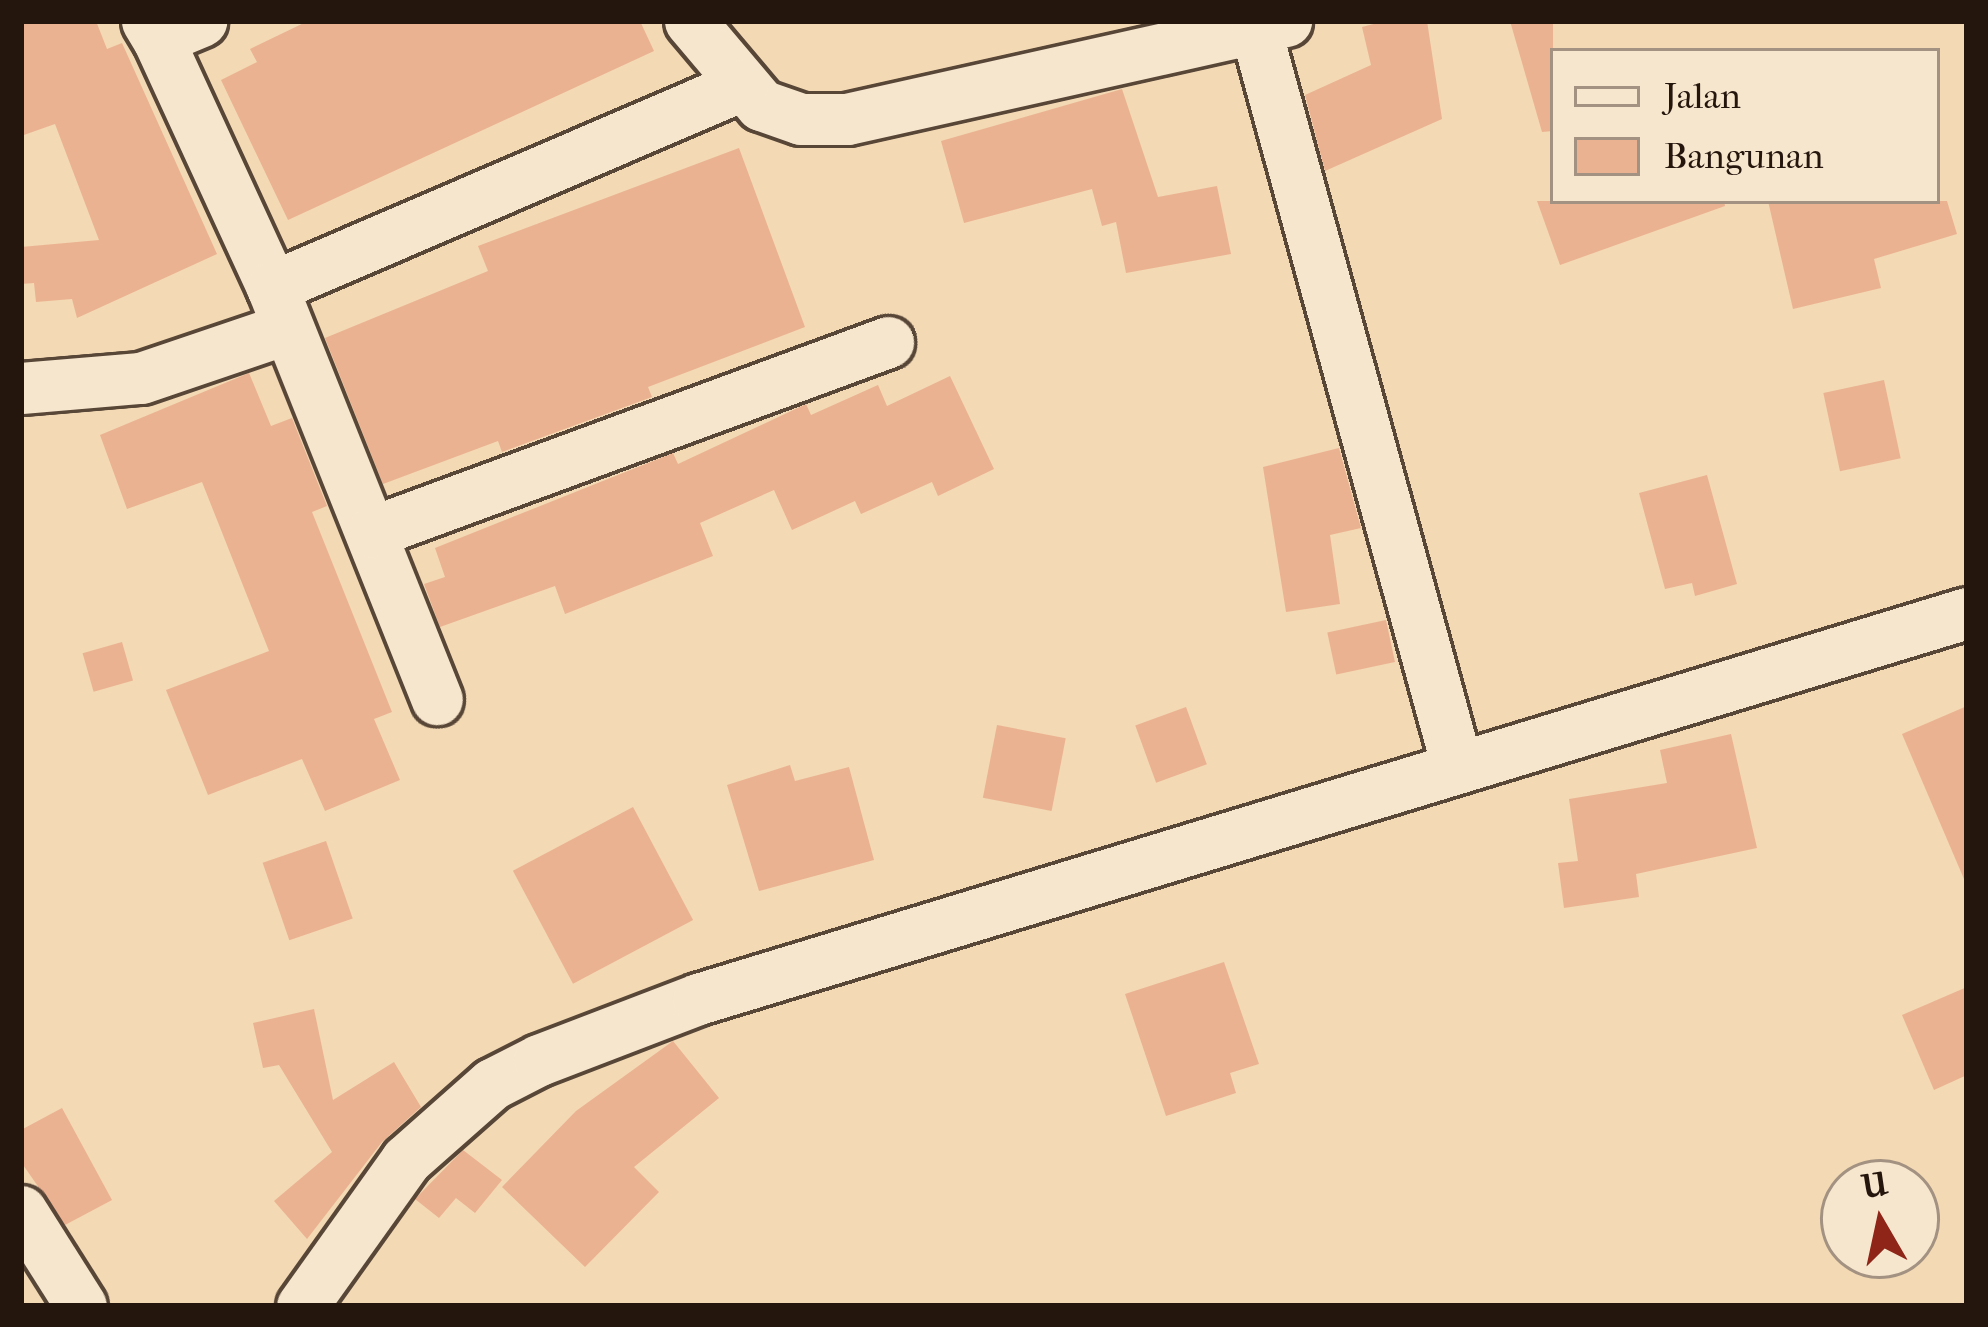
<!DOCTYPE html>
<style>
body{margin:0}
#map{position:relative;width:1988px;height:1327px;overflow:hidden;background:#f3d9b4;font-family:"IM FELL French Canon",serif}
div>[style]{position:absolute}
.building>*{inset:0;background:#ebb291;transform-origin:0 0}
.roads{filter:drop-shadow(3px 0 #584637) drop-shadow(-3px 0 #584637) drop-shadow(0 3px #584637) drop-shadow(0 -3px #584637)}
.street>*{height:51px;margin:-25.5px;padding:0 25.5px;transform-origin:25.5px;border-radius:25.5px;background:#f7e6ce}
span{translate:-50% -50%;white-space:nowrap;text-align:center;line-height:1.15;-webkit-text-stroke:12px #f7e6ce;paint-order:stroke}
.frame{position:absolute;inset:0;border:24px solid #24150d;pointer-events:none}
.legend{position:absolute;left:1550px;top:48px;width:390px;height:156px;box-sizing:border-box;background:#f7e6ce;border:3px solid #a39281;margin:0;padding:15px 21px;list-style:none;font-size:36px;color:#24150d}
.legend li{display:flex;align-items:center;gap:24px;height:60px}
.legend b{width:60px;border:3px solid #a39281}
.north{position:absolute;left:1820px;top:1159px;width:120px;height:120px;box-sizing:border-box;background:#f7e6ce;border:3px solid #a39281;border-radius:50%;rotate:351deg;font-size:33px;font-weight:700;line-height:48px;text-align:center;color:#24150d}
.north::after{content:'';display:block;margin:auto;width:42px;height:54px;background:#8f2418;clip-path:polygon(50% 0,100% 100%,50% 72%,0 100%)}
</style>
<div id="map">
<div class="building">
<i style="clip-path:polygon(21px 21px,96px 21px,107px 49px,122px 43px,217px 254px,77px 318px,72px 299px,36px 302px,34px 283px,21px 284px,21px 247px,99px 240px,55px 124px,21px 136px)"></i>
<i style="clip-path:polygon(308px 21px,640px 21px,654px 51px,288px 220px,221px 80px,257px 62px,250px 49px)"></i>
<i style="clip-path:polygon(1385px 21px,1427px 21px,1442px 119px,1325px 171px,1305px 95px,1371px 65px,1362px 27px)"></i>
<i style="clip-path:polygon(1510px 21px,1553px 21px,1553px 131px,1542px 132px)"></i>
<i style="clip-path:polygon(1122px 89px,1158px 197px,1217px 186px,1231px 254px,1126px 273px,1116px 222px,1102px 226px,1092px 189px,964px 223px,941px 141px)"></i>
<i style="clip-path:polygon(739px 148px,805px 327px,648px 387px,652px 397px,502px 452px,498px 441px,383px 484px,325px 338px,488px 271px,478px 246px)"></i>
<i style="clip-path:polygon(1537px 201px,1724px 201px,1725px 206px,1560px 265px)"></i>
<i style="clip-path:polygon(1768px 201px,1947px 201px,1957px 234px,1874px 259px,1881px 288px,1793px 309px)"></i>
<i style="clip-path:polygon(249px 373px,271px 426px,292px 418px,327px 506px,312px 512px,392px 712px,374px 719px,400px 780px,325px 811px,302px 759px,208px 795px,166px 690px,269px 651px,202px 482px,127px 509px,100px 435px)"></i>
<i style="clip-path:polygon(950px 376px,994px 469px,938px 496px,932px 482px,861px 514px,855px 501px,792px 530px,774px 490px,700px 523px,713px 556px,565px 614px,555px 586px,440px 627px,424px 584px,445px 577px,435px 548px,673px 453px,678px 464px,806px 404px,811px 415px,878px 385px,887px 406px)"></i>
<i style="left:1884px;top:380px;width:80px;height:62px;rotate:78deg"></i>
<i style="clip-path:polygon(1339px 448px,1361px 528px,1330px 535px,1340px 604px,1286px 612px,1263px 467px)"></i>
<i style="clip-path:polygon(1707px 475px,1737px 584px,1695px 596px,1692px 583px,1665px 589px,1639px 493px)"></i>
<i style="left:1386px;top:620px;width:43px;height:60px;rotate:78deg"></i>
<i style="left:122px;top:642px;width:40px;height:41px;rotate:74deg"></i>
<i style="clip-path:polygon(1967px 706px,1967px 886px,1902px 734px)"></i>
<i style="left:1186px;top:707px;width:61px;height:54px;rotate:70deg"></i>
<i style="left:997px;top:725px;width:70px;height:74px;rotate:11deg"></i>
<i style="clip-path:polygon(1731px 734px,1757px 848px,1636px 874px,1639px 897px,1564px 908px,1558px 863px,1578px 861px,1569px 799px,1667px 783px,1660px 750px)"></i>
<i style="clip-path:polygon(790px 765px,795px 781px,849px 767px,874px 860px,759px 891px,727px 785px)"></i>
<i style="left:633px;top:807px;width:128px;height:136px;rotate:62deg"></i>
<i style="left:326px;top:841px;width:82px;height:67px;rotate:71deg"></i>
<i style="clip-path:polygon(1224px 962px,1259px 1064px,1230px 1073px,1236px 1093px,1166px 1116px,1125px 994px)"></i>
<i style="clip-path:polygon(1967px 987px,1967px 1075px,1934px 1090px,1902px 1015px)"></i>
<i style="clip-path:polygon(314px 1009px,333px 1100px,394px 1062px,421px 1107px,382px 1142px,307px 1239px,274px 1201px,332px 1152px,279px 1065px,263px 1068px,253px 1023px)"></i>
<i style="clip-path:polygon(673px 1041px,719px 1098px,634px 1167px,659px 1192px,585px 1267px,502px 1187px,576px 1111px)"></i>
<i style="clip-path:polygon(62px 1108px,112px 1200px,65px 1225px,21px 1162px,21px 1130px)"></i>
<i style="clip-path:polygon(463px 1150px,502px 1180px,475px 1213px,456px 1198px,439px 1218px,415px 1199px)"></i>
</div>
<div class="roads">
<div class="street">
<i style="left:147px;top:21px;width:21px;rotate:59deg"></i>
<i style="left:158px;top:39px;width:47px;rotate:-22.7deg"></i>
<i style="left:690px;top:21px;width:110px;rotate:49.8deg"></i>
<i style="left:761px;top:105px;width:42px;rotate:19.3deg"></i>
<i style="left:801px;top:119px;width:46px"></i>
<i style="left:847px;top:119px;width:450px;rotate:-12.6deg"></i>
<i style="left:1256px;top:31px;width:762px;rotate:74.71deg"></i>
<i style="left:158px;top:39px;width:273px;rotate:65.3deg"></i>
<i style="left:272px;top:287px;width:444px;rotate:68.2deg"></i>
<i style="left:272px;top:287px;width:512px;rotate:-23.26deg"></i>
<i style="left:21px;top:388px;width:120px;rotate:-4.8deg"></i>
<i style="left:141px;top:378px;width:155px;rotate:-18.8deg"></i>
<i style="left:372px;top:532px;width:550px;rotate:-20.21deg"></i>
<i style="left:21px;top:1211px;width:112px;rotate:57.7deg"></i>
<i style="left:302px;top:1306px;width:179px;rotate:-54.5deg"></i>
<i style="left:406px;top:1160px;width:115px;rotate:-41.5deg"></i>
<i style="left:492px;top:1084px;width:53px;rotate:-27.1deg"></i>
<i style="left:539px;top:1060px;width:170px;rotate:-21deg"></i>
<i style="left:698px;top:999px;width:1326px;rotate:-16.92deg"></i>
</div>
</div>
<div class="frame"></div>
<ul class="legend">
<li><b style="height:15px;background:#f7e6ce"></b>Jalan</li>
<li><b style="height:33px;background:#ebb291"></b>Bangunan</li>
</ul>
<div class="north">U</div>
</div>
